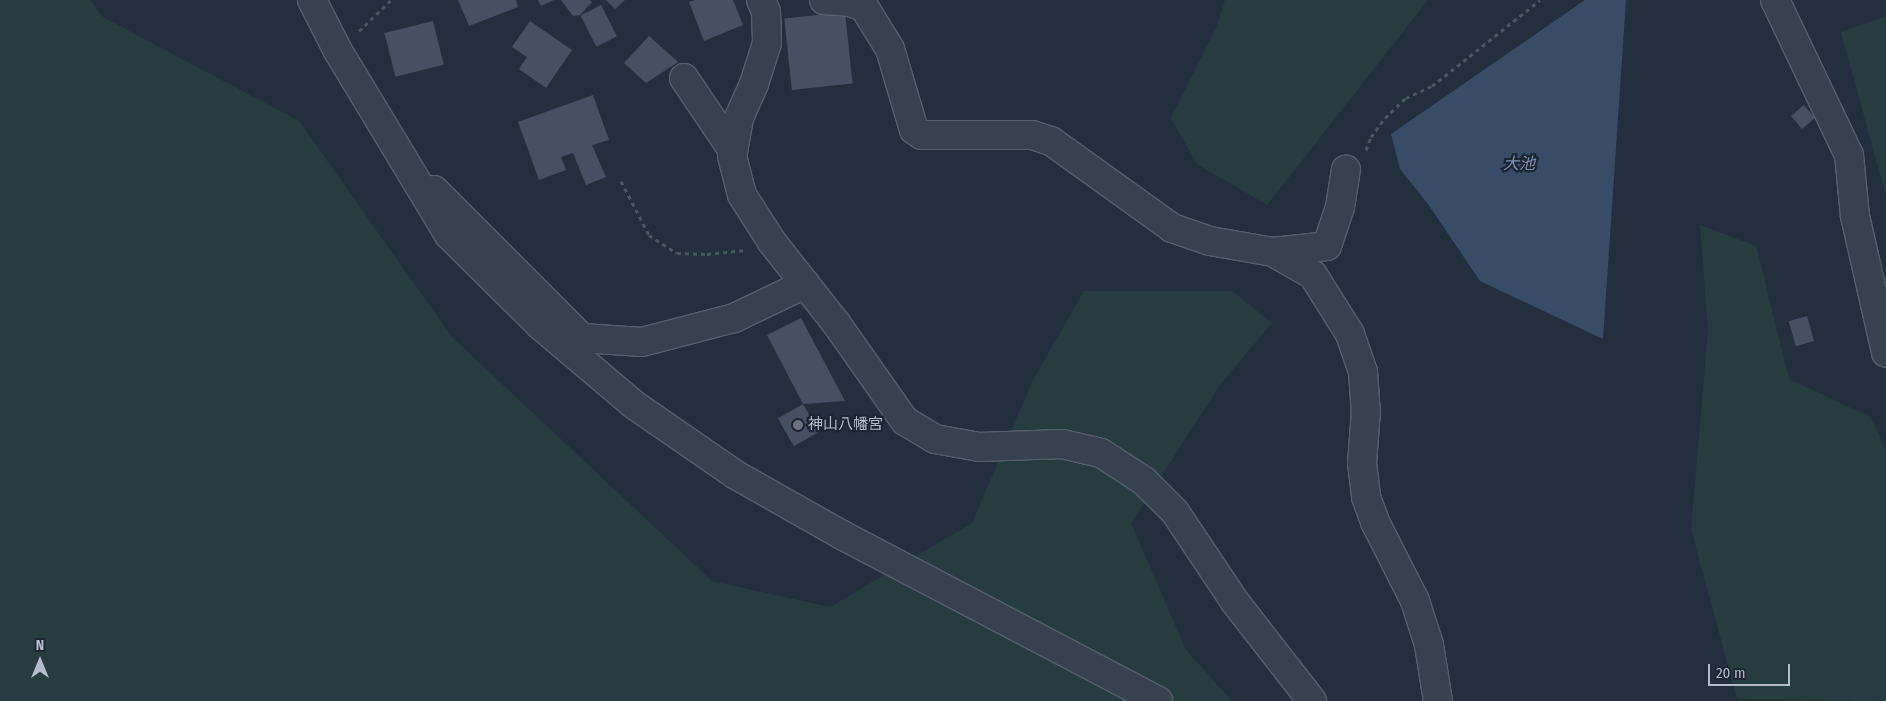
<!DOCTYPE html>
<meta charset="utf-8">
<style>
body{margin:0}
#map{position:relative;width:1886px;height:701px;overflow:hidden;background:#242f3e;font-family:"Fira Sans Condensed","Noto Sans JP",sans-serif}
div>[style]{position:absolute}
.green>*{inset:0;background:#263c3f}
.water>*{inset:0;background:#394c67}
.building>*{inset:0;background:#455162;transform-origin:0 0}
.path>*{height:3px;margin-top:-1.5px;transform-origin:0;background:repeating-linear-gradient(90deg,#44595c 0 4px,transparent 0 8px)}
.roads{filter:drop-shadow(1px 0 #565f6c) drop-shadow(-1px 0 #565f6c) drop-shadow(0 1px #565f6c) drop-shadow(0 -1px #565f6c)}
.minor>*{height:28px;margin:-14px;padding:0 14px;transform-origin:14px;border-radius:14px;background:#38414e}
.dots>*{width:14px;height:14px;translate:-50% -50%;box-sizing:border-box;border:2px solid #1d2633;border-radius:50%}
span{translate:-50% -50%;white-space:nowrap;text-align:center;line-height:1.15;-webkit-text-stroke:4.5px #1d2633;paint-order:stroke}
.poi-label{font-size:15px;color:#b4bcc9}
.left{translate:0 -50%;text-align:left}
.water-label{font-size:16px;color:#7c92b1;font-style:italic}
.north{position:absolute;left:15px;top:636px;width:50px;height:50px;-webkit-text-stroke:4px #1d2633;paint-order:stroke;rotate:0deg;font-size:14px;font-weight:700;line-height:20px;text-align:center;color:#b4bcc9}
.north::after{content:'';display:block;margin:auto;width:18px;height:22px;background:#b4bcc9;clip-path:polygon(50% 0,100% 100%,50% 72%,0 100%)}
.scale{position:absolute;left:1708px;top:664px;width:82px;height:22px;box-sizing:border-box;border:2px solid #b4bcc9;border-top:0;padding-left:6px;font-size:15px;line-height:18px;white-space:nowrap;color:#b4bcc9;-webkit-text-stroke:4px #1d2633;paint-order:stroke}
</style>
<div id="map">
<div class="green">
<i style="clip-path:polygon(0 0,90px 0,103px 17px,299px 121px,452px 337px,712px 581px,830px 607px,972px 523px,1033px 380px,1084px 291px,1232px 291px,1272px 323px,1220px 385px,1131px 523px,1186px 650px,1232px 701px,0 701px)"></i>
<i style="clip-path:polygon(1225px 0,1428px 0,1267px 205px,1197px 164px,1171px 118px,1217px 26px)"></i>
<i style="clip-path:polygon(1886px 16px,1886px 196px,1841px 32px)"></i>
<i style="clip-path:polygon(1700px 225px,1756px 246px,1789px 379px,1870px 417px,1886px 448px,1886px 701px,1737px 699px,1691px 529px,1708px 331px)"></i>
</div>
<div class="water">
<i style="clip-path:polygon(1585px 0,1626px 0,1603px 339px,1480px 281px,1428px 204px,1400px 169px,1391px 134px)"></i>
</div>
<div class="building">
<i style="clip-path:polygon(458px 0,516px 0,518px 7px,469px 26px)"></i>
<i style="clip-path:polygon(538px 0,554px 0,541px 6px)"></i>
<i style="clip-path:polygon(561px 0,590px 0,592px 2px,580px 15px,573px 16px)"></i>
<i style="clip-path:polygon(606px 0,625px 0,615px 9px)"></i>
<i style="clip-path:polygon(695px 0,733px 0,743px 25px,704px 41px,689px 2px)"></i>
<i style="left:601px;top:5px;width:35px;height:23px;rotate:63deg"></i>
<i style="left:845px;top:12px;width:72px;height:61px;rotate:84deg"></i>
<i style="left:433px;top:21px;width:45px;height:50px;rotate:76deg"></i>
<i style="clip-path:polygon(530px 21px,572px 50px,546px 88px,519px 69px,527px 57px,512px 47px)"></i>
<i style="clip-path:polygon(649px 36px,678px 62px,646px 83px,624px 63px)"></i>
<i style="clip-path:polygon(593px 95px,609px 140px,592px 145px,606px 177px,586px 185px,573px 153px,561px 157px,566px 170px,539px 180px,518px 122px)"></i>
<i style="left:1804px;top:105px;width:17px;height:17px;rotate:50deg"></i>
<i style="left:1807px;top:316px;width:26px;height:19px;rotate:74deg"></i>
<i style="clip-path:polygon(801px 318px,845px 401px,803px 404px,767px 335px)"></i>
<i style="left:803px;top:404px;width:32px;height:29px;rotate:60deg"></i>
</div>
<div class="path">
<i style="left:359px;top:31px;width:45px;rotate:-44.1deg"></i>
<i style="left:1366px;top:150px;width:14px;rotate:-69deg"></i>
<i style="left:1371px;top:137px;width:24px;rotate:-54deg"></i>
<i style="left:1385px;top:118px;width:29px;rotate:-44deg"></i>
<i style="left:1406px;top:98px;width:29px;rotate:-25deg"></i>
<i style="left:1432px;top:86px;width:138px;rotate:-38.5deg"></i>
<i style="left:621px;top:181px;width:61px;rotate:62.6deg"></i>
<i style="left:649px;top:235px;width:33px;rotate:33deg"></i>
<i style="left:677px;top:253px;width:30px;rotate:2deg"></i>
<i style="left:707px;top:254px;width:38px;rotate:-6deg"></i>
</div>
<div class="roads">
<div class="minor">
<i style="left:312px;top:0;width:57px;rotate:63deg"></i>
<i style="left:338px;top:51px;width:215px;rotate:58.9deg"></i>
<i style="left:449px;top:235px;width:128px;rotate:44.7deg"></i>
<i style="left:540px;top:325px;width:122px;rotate:40.3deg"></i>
<i style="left:633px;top:404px;width:125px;rotate:34.6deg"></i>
<i style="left:736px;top:475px;width:122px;rotate:29.5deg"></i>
<i style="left:842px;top:535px;width:357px;rotate:27.7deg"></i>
<i style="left:761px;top:0;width:13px;rotate:67deg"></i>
<i style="left:766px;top:12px;width:31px;rotate:88deg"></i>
<i style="left:767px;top:43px;width:43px;rotate:107.6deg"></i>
<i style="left:754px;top:84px;width:37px;rotate:114deg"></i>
<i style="left:739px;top:118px;width:39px;rotate:100deg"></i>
<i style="left:732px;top:156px;width:40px;rotate:75.6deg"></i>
<i style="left:742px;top:195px;width:56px;rotate:57.4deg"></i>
<i style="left:772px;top:242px;width:103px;rotate:51.7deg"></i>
<i style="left:836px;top:323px;width:120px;rotate:54.9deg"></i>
<i style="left:905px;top:421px;width:35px;rotate:31deg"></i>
<i style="left:935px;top:439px;width:45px;rotate:10.3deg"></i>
<i style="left:979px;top:447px;width:83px;rotate:-2.1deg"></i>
<i style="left:1062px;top:444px;width:40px;rotate:13deg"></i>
<i style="left:1101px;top:453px;width:51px;rotate:33.1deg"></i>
<i style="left:1144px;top:481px;width:44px;rotate:45deg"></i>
<i style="left:1175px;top:512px;width:108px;rotate:56.3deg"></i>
<i style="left:1235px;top:602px;width:125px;rotate:52.1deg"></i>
<i style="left:824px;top:0;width:26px;rotate:4deg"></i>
<i style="left:850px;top:2px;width:15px;rotate:20deg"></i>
<i style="left:864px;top:7px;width:49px;rotate:58.2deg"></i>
<i style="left:890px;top:49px;width:84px;rotate:73.5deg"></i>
<i style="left:914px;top:130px;width:9px;rotate:32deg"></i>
<i style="left:922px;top:135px;width:110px"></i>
<i style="left:1032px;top:135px;width:20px;rotate:18deg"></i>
<i style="left:1051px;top:141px;width:149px;rotate:35.7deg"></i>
<i style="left:1172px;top:228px;width:40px;rotate:18.9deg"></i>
<i style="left:1210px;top:241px;width:64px;rotate:9.9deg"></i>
<i style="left:1273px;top:252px;width:46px;rotate:29.9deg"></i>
<i style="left:1313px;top:275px;width:70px;rotate:57.9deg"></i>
<i style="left:1350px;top:334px;width:40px;rotate:71.1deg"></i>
<i style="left:1363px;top:372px;width:39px;rotate:86deg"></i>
<i style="left:1366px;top:411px;width:52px;rotate:94.4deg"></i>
<i style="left:1362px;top:463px;width:34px;rotate:83deg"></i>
<i style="left:1366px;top:497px;width:27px;rotate:70deg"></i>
<i style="left:1375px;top:522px;width:89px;rotate:63.1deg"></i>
<i style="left:1415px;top:601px;width:46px;rotate:72.3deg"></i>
<i style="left:1429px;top:645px;width:57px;rotate:80.9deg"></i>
<i style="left:1775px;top:0;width:172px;rotate:64.5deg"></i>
<i style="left:1849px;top:155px;width:61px;rotate:84.4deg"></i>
<i style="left:1855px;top:216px;width:140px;rotate:77.2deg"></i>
<i style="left:684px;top:78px;width:88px;rotate:56.1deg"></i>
<i style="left:434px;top:190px;width:209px;rotate:45deg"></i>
<i style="left:582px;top:338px;width:60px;rotate:3.8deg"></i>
<i style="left:642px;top:342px;width:95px;rotate:-14.6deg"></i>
<i style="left:734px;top:318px;width:79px;rotate:-25.6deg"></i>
<i style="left:1273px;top:252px;width:54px;rotate:-6.3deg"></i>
<i style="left:1327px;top:246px;width:41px;rotate:-71.6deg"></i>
<i style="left:1340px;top:207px;width:38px;rotate:-81deg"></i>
</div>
</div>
<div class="dots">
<i style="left:798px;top:425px;background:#6b7280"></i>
</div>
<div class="poi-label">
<span class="left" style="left:808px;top:425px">神山八幡宮</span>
</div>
<div class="water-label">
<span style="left:1519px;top:164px">大池</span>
</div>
<div class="north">N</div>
<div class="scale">20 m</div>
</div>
